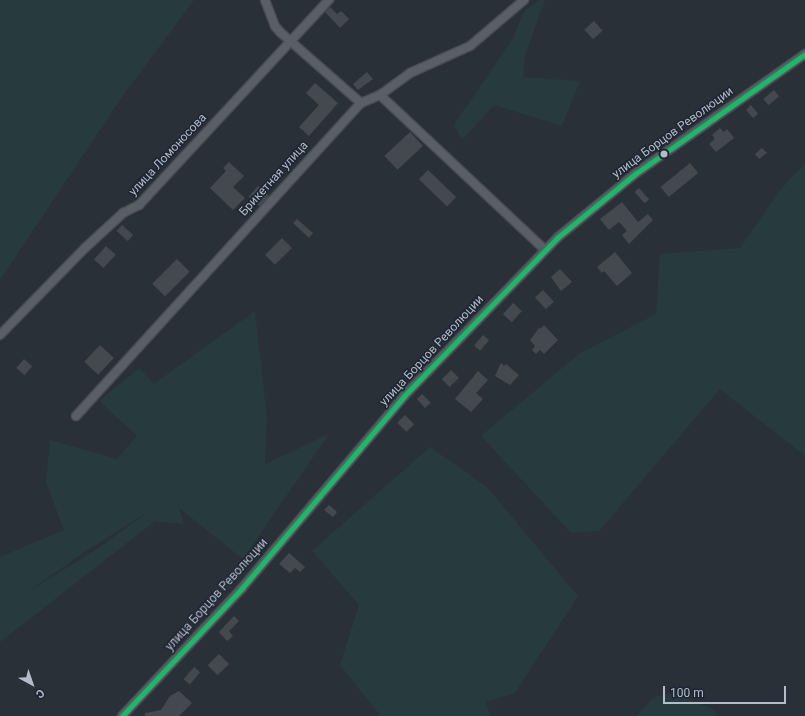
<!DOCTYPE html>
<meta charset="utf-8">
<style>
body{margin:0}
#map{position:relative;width:805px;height:716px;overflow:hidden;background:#2a3038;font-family:Roboto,sans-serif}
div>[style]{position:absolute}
.green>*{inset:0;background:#273a3e}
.building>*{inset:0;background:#444950;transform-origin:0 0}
.roads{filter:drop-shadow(1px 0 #484c53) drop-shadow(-1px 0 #484c53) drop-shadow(0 1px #484c53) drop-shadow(0 -1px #484c53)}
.street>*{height:8px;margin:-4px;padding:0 4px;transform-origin:4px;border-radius:4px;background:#5a5e66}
.bus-1>*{height:5px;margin:-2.5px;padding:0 2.5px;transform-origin:2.5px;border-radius:2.5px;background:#1ab867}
.dots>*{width:11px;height:11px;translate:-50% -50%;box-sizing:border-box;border:2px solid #1d2633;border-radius:50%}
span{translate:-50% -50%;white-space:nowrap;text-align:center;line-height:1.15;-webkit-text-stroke:3px #1d2633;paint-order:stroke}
.street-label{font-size:12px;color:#b4bcc9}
.north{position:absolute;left:12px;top:664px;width:40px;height:40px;-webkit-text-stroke:3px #1d2633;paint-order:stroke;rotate:140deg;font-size:11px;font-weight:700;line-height:16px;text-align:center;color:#b4bcc9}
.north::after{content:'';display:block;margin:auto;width:14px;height:18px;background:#b4bcc9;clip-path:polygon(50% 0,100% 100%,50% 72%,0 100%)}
.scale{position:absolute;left:663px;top:686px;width:123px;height:18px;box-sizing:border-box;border:2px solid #b4bcc9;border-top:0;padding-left:5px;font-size:12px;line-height:14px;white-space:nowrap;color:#b4bcc9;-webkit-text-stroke:3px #1d2633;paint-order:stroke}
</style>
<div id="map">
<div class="green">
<i style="clip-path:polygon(0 0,194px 0,119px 101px,0 280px)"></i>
<i style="clip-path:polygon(540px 0,545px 0,525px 55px,523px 77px,580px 81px,562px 126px,494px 105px,462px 140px,454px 125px,513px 38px,524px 11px)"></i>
<i style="clip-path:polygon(805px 163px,805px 456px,720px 389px,599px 531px,571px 533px,481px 436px,579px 354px,656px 314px,660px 254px,740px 248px,780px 190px)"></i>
<i style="clip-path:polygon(evenodd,255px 311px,267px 417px,265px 464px,329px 434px,243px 559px,179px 508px,184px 524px,155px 521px,0 642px,0 557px,64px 530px,46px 482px,50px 440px,117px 459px,137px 436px,99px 401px,139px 368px,154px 384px,255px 311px,149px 511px,97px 549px,26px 593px,86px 551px,149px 511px)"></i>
<i style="clip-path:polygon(430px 447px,487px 487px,578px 596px,515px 693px,487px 702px,484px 694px,490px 716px,381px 716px,340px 665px,359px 605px,312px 551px)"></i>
<i style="clip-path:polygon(665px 694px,678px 695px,715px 710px,716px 716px,636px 716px,653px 698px)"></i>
</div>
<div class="building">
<i style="clip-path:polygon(330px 7px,337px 14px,341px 11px,349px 19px,340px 28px,325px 12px)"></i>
<i style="left:594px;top:21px;width:13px;height:13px;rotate:48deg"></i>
<i style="clip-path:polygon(367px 72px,373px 79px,358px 90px,353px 84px)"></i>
<i style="clip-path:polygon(315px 83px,338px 103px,309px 136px,299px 127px,319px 105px,306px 93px)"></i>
<i style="left:774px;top:90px;width:8px;height:14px;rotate:50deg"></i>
<i style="clip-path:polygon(751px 105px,758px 114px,753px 118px,746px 110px)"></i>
<i style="clip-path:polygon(720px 128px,724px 132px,727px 129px,734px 138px,716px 152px,709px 144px,715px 139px,712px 135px)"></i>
<i style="left:410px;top:132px;width:19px;height:35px;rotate:47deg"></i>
<i style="clip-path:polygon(762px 148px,767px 153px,759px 159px,755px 154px)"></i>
<i style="clip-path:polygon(229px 162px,244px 176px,233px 187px,245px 198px,233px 210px,210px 188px,226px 171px,223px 168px)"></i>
<i style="left:690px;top:163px;width:13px;height:38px;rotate:51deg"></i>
<i style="left:428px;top:170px;width:39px;height:13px;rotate:44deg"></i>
<i style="left:258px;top:186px;width:15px;height:14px;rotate:42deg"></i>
<i style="left:639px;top:188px;width:15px;height:6px;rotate:48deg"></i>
<i style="clip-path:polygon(622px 202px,638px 222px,648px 214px,653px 220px,629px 244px,622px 235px,627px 231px,619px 222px,609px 230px,600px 219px)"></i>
<i style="clip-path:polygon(297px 219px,313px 233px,309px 238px,293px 223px)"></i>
<i style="left:122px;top:225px;width:15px;height:8px;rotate:42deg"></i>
<i style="left:282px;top:238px;width:14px;height:24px;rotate:45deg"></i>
<i style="left:106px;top:246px;width:13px;height:18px;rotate:42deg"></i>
<i style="clip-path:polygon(615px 252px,632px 273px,617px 286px,604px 271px,602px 273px,597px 267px)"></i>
<i style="left:177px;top:259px;width:18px;height:35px;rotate:45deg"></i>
<i style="clip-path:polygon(560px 269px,572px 282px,561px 291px,551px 277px)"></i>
<i style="left:543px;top:290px;width:16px;height:11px;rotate:47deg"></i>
<i style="left:513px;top:303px;width:12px;height:15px;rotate:42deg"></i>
<i style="clip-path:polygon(544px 325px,558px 340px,544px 354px,540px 350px,536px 354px,532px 350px,535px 346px,530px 340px,539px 328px,540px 329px)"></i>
<i style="left:483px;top:335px;width:8px;height:14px;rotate:40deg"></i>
<i style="left:100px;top:345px;width:19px;height:23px;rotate:43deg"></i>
<i style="left:24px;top:359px;width:11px;height:12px;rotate:41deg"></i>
<i style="clip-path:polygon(501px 363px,504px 366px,506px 364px,519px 375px,510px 385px,495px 376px)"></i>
<i style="left:451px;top:370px;width:11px;height:13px;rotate:45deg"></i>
<i style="clip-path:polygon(478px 371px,488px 380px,476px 393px,483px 399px,471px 412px,455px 399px)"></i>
<i style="clip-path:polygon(422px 394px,431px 403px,425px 408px,417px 399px)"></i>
<i style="left:405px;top:415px;width:13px;height:11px;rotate:45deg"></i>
<i style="clip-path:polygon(329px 505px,337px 512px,333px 517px,324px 510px)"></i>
<i style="clip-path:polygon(289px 553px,305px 567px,300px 572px,295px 568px,290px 573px,279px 564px)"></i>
<i style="clip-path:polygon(234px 616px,239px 621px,229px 631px,233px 636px,227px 641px,219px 632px)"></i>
<i style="left:219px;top:654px;width:14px;height:16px;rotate:45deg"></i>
<i style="left:194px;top:667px;width:8px;height:16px;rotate:40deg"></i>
<i style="clip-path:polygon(179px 691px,192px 703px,179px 716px,145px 716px,145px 713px,161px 710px,170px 696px)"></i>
</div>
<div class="roads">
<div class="street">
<i style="left:265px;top:0;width:28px;rotate:69deg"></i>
<i style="left:275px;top:26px;width:8px;rotate:50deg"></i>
<i style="left:280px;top:32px;width:108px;rotate:41.2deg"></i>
<i style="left:380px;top:95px;width:226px;rotate:43.2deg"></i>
<i style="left:0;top:335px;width:122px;rotate:-45.7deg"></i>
<i style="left:85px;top:248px;width:52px;rotate:-42.6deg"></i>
<i style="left:123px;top:213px;width:18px;rotate:-27deg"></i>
<i style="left:139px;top:205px;width:280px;rotate:-47.2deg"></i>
<i style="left:76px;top:416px;width:423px;rotate:-47.7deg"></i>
<i style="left:361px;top:103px;width:21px;rotate:-23deg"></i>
<i style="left:380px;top:95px;width:37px;rotate:-36deg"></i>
<i style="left:410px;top:73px;width:66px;rotate:-24.2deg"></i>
<i style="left:470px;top:46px;width:71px;rotate:-40.4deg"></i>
<i style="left:122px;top:716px;width:175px;rotate:-46.8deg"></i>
<i style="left:242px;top:588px;width:251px;rotate:-49.8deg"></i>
<i style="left:404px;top:396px;width:221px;rotate:-45.9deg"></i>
<i style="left:558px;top:237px;width:99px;rotate:-39.3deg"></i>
<i style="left:635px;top:174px;width:208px;rotate:-35.2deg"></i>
</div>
</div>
<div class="bus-1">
<i style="left:122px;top:716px;width:175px;rotate:-46.8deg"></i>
<i style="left:242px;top:588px;width:251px;rotate:-49.8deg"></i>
<i style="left:404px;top:396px;width:221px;rotate:-45.9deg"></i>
<i style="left:558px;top:237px;width:99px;rotate:-39.3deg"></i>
<i style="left:635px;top:174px;width:208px;rotate:-35.2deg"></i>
</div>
<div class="dots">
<i style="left:664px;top:154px;background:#b4bcc9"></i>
</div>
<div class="street-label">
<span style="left:673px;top:133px;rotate:-36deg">улица Борцов Революции</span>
<span style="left:168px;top:155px;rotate:-47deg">улица Ломоносова</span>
<span style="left:274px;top:179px;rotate:-48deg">Брикетная улица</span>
<span style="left:432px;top:351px;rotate:-47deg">улица Борцов Революции</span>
<span style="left:217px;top:595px;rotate:-48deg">улица Борцов Революции</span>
</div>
<div class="north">С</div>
<div class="scale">100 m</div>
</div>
